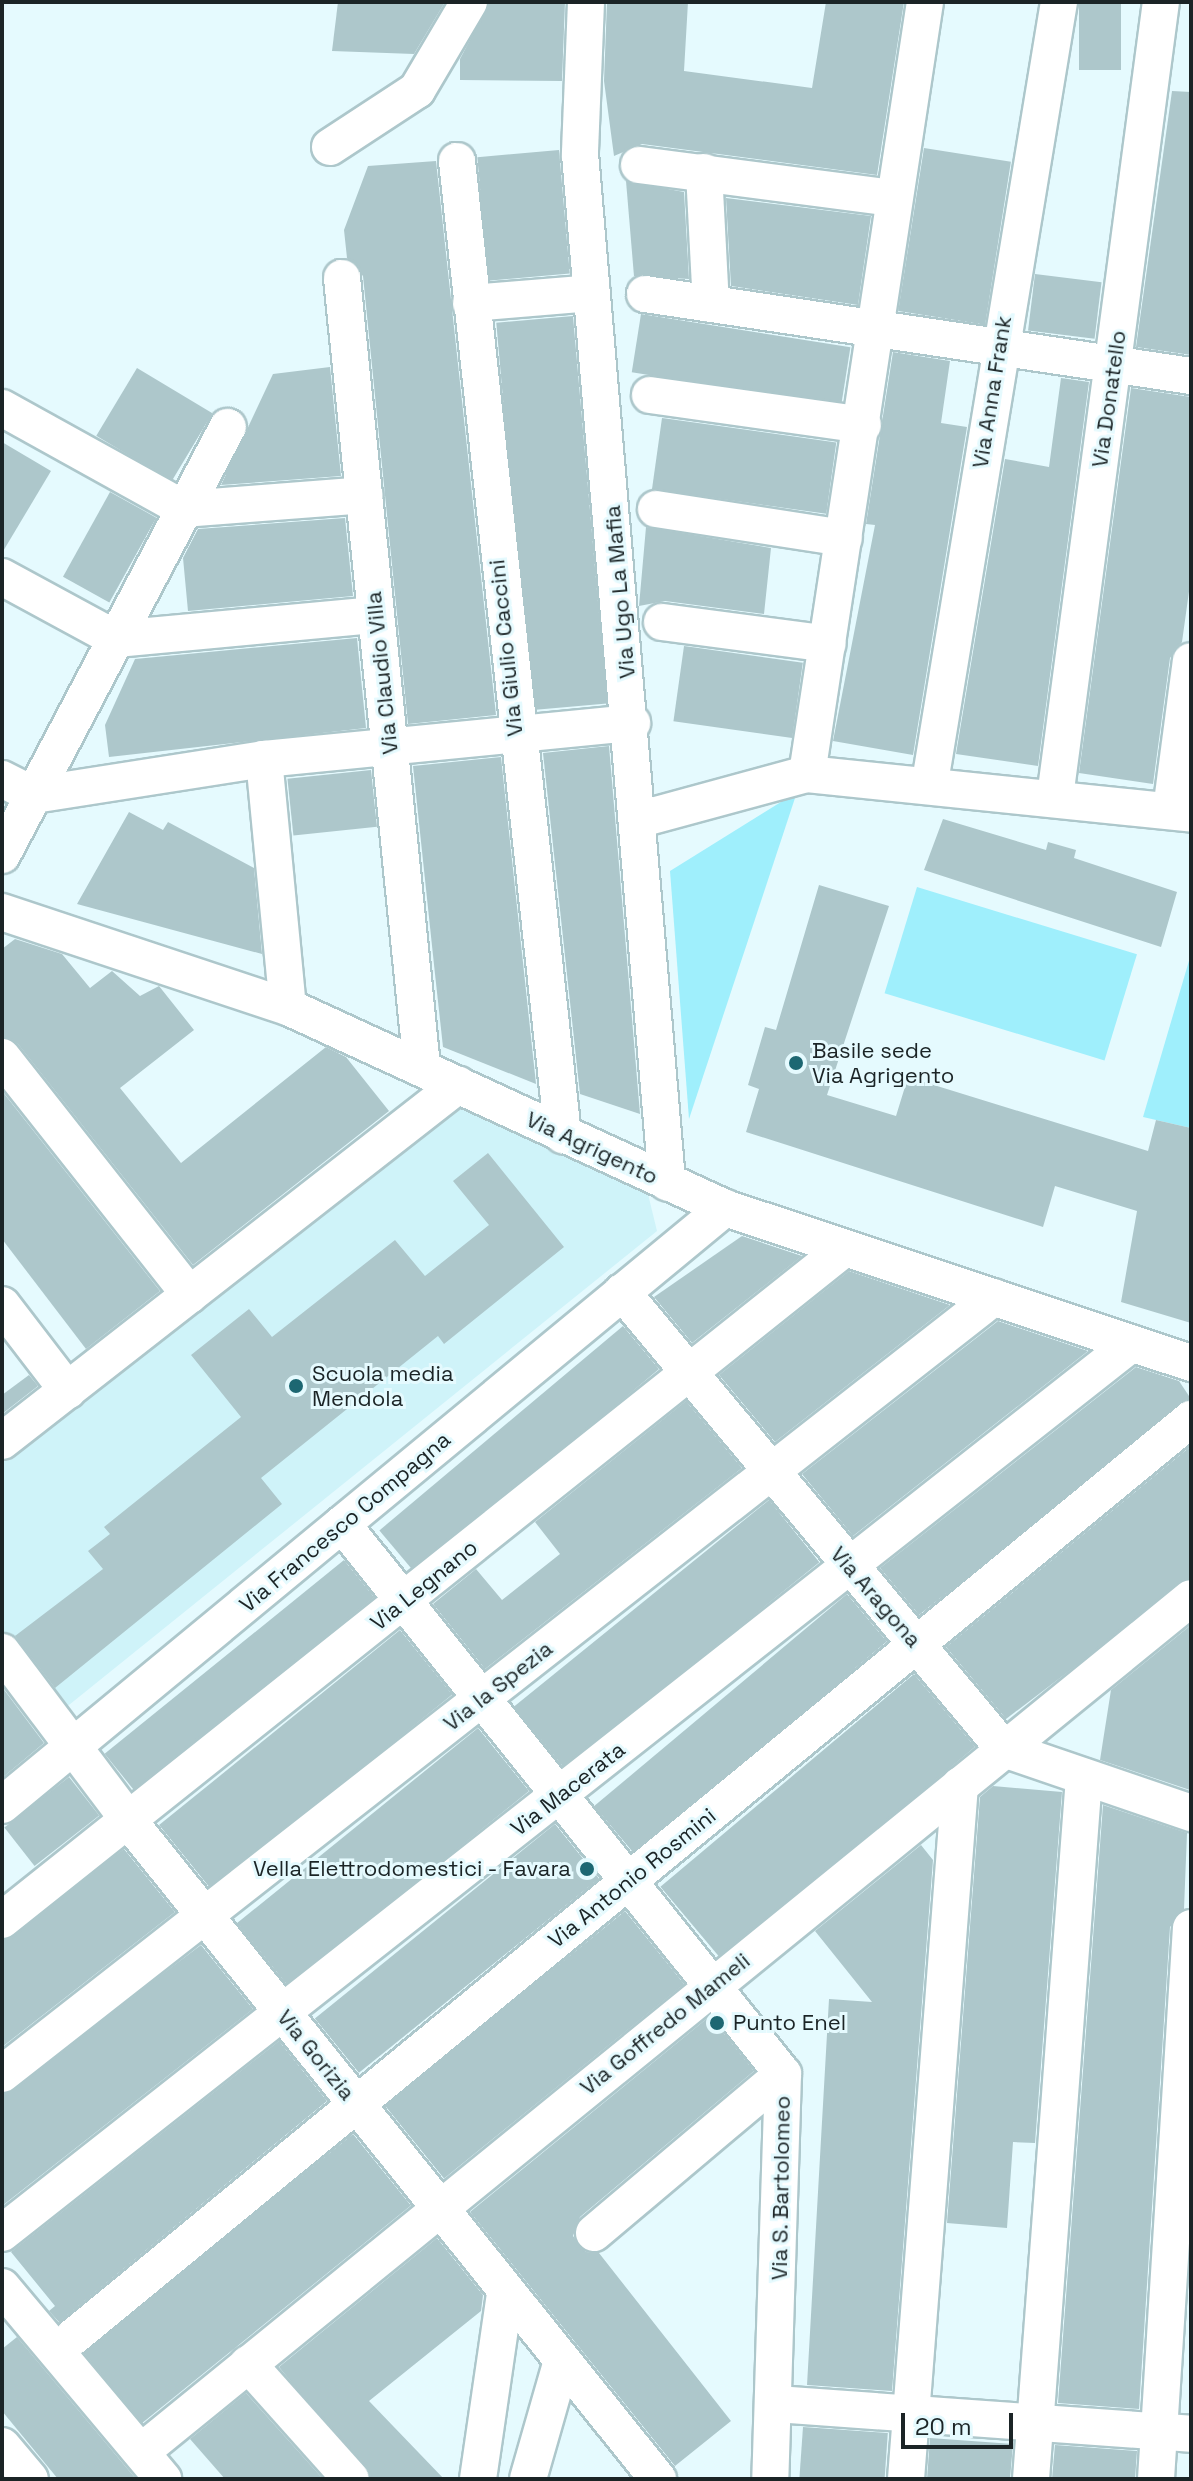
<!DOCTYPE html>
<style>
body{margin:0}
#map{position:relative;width:1193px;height:2481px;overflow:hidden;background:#e5fafe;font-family:"Space Grotesk",sans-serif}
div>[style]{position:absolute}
.built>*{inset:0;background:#cff3f9}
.green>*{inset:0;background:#9feffc;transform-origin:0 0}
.building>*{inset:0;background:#adc7cb;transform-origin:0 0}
.roads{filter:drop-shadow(2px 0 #adc7cb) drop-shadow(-2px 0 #adc7cb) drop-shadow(0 2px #adc7cb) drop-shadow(0 -2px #adc7cb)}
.street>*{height:36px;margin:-18px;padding:0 18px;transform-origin:18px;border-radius:18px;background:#fff}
.dots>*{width:22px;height:22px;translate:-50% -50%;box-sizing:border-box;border:4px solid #e5fafe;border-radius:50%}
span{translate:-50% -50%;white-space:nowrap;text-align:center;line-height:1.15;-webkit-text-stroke:6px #e5fafe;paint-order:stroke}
.street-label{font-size:22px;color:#1b2426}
.poi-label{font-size:22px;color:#1b2426}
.left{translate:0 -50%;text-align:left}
.right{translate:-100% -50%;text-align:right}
.frame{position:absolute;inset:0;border:4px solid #1b2426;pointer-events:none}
.scale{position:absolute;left:901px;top:2413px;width:112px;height:36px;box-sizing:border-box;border:4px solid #1b2426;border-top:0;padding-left:10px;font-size:24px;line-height:28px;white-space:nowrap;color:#1b2426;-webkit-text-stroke:6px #e5fafe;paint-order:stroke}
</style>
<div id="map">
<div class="built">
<i style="clip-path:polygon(463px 1101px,648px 1194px,657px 1231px,64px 1709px,2px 1631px,2px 1463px)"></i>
</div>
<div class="green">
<i style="clip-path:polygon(797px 792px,689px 1119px,670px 871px)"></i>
<i style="left:917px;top:887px;width:230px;height:111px;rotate:17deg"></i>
<i style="clip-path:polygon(1191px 954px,1191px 1128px,1143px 1117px)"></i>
</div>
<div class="building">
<i style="clip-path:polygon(338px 2px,445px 2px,414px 54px,332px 51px)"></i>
<i style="clip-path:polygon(490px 2px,565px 2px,562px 81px,460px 80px,460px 59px)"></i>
<i style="clip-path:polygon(607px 2px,688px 2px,684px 71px,812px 88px,826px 2px,904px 2px,877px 175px,642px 144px,614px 156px,604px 81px)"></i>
<i style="left:1079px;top:2px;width:42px;height:68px"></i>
<i style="clip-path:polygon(1172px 91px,1191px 92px,1191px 355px,1136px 347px)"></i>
<i style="left:924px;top:148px;width:88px;height:165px;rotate:9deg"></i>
<i style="left:559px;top:150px;width:124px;height:82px;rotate:85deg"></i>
<i style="clip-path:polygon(436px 161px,496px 715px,408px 724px,363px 276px,347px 258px,344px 230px,368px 166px)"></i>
<i style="clip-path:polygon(626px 181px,684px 192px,689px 279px,634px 276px)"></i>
<i style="clip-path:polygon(726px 198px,871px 216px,858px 305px,731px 286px)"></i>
<i style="left:1035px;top:274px;width:67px;height:57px;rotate:7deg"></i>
<i style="left:641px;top:314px;width:212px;height:59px;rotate:9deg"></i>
<i style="left:573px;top:316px;width:389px;height:77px;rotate:85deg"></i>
<i style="clip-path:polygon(893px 352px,950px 361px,941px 423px,967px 427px,913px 755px,833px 741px,875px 525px,866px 524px)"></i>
<i style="clip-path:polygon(330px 367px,341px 476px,221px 485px,273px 374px)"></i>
<i style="left:137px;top:368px;width:88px;height:79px;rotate:31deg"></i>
<i style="clip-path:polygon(1061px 378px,1089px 382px,1038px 766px,956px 754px,1005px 459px,1049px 467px)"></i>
<i style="clip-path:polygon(1131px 388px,1191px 397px,1191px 577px,1182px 642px,1170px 658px,1153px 784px,1079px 773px)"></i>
<i style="left:662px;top:418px;width:176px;height:72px;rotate:8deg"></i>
<i style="clip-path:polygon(2px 442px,51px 471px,2px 553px)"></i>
<i style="left:110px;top:492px;width:53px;height:97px;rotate:29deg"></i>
<i style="clip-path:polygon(345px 518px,353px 596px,188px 611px,183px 558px,198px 529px)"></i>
<i style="clip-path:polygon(646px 527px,771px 548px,764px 614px,665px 601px,639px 606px)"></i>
<i style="clip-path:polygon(357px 638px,366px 728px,109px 757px,105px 725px,135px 659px)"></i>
<i style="left:684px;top:646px;width:120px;height:76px;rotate:8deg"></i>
<i style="clip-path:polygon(609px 746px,640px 1114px,580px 1094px,543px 753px)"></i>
<i style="clip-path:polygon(501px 757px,536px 1084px,443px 1047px,435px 974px,413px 766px)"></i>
<i style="left:371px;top:770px;width:57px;height:84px;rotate:84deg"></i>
<i style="clip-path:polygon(129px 812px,163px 830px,168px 822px,254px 868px,262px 954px,77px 904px)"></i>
<i style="clip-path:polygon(943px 819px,1046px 850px,1048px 842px,1076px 850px,1074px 858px,1177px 892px,1161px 947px,924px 870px)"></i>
<i style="clip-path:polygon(819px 885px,889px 906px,827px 1095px,896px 1116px,908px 1077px,1148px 1151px,1156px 1120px,1191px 1128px,1191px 1323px,1121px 1302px,1137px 1211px,1055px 1186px,1043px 1227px,746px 1132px,759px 1089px,748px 1085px,765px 1027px,776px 1030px)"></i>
<i style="clip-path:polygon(15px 939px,62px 954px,90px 988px,112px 971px,140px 996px,159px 986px,194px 1030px,120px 1088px,181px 1163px,326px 1047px,346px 1057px,389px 1111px,193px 1265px,18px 1044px,2px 1036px,2px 949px)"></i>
<i style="clip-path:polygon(2px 1091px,160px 1291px,86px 1349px,2px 1239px)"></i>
<i style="clip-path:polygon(488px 1153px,564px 1247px,444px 1344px,438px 1336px,261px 1478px,282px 1504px,55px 1688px,15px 1636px,103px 1569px,88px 1551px,110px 1534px,104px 1527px,241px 1417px,191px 1355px,249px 1309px,272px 1337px,395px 1240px,425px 1276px,489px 1225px,453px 1181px)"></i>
<i style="clip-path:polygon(742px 1236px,802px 1256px,692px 1343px,654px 1297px)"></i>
<i style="clip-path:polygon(849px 1271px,950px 1305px,775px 1442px,719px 1375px)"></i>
<i style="clip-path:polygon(998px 1321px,1088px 1351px,853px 1536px,802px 1474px)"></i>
<i style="left:623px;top:1326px;width:56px;height:318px;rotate:50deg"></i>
<i style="clip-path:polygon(1136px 1367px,1179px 1381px,1191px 1399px,919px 1615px,880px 1568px)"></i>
<i style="clip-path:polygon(29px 1375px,38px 1386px,2px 1414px,2px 1395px)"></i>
<i style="clip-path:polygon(686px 1401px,742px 1468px,485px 1669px,433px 1604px,476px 1569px,502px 1600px,560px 1554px,535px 1522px)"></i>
<i style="clip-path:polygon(1191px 1446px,1191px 1578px,1006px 1719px,946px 1647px)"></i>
<i style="left:769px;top:1500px;width:80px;height:328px;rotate:51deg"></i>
<i style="left:344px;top:1560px;width:48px;height:308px;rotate:51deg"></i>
<i style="left:847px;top:1594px;width:62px;height:330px;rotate:50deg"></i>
<i style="clip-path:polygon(1191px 1625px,1191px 1770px,1190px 1790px,1100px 1760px,1111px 1690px)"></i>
<i style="left:400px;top:1630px;width:83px;height:310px;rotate:51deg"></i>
<i style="left:914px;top:1674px;width:95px;height:331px;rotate:50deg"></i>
<i style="clip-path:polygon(2px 1687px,44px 1743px,2px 1778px)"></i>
<i style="left:478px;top:1728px;width:81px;height:310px;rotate:51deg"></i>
<i style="left:69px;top:1777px;width:49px;height:82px;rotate:52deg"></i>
<i style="clip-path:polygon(993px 1786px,1062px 1792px,1035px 2143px,1013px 2142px,1007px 2228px,947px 2223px,980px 1797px)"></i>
<i style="clip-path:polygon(1103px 1805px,1187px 1833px,1184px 1909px,1170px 1927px,1139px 2409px,1058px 2403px)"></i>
<i style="left:555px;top:1824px;width:70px;height:309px;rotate:51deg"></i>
<i style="clip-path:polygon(921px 1845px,933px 1860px,892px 2391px,807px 2385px,829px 1999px,872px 2002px,815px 1931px)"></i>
<i style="clip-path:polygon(124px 1849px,175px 1912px,2px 2047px,2px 1941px)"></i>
<i style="left:625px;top:1911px;width:94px;height:309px;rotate:51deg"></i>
<i style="clip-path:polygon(201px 1945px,253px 2009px,2px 2206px,2px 2095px)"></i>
<i style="clip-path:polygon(710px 2016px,754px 2071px,580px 2217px,573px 2236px,586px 2252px,599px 2253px,731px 2421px,675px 2466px,470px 2212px)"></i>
<i style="clip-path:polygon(279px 2041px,327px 2101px,59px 2322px,49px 2311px,55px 2306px,11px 2252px)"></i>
<i style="left:353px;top:2134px;width:92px;height:347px;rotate:51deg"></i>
<i style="clip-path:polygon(437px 2238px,483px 2295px,481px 2311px,369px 2401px,444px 2479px,371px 2479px,279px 2367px)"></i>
<i style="clip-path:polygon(17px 2337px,136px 2479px,58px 2479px,2px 2411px,2px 2349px)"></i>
<i style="clip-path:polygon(246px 2393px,323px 2479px,225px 2479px,190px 2439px)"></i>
<i style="left:803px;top:2427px;width:85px;height:52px;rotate:4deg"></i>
<i style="clip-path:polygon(930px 2438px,1013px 2444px,1010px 2479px,927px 2479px)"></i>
<i style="clip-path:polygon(1055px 2445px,1137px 2451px,1135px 2479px,1052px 2479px)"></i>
</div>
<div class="roads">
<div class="street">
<i style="left:586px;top:2px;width:152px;rotate:92.3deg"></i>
<i style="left:580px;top:154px;width:1032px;rotate:85.16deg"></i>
<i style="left:330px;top:147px;width:104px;rotate:-33.2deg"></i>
<i style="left:417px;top:90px;width:102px;rotate:-59.4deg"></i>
<i style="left:457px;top:161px;width:980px;rotate:83.79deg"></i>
<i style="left:639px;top:165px;width:256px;rotate:7.4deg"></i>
<i style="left:704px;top:172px;width:132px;rotate:87deg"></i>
<i style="left:342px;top:278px;width:793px;rotate:84.21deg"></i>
<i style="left:645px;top:294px;width:552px;rotate:8.54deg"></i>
<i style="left:471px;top:303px;width:121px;rotate:-4.7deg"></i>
<i style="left:650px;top:395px;width:215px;rotate:8deg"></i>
<i style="left:2px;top:408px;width:208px;rotate:29deg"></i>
<i style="left:184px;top:509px;width:181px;rotate:-4.4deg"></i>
<i style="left:656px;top:509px;width:190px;rotate:8.8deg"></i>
<i style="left:2px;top:577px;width:130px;rotate:28.5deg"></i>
<i style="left:116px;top:639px;width:261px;rotate:-5.3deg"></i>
<i style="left:662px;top:622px;width:167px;rotate:7.5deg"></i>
<i style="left:264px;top:759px;width:249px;rotate:84.5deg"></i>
<i style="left:807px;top:774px;width:781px;rotate:-81.31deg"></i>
<i style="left:2px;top:779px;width:36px;rotate:27deg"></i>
<i style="left:34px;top:795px;width:233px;rotate:-8.9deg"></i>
<i style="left:264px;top:759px;width:370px;rotate:-5.6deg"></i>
<i style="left:930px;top:782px;width:791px;rotate:-80.61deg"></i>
<i style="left:1055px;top:797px;width:802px;rotate:-82.41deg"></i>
<i style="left:1171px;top:810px;width:150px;rotate:-82.4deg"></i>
<i style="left:641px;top:819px;width:172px;rotate:-15.2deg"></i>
<i style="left:807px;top:774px;width:386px;rotate:5.9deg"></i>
<i style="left:2px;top:855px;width:484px;rotate:-62.2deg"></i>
<i style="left:2px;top:912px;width:301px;rotate:18.4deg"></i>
<i style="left:288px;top:1007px;width:481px;rotate:24.7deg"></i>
<i style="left:725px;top:1208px;width:491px;rotate:18.4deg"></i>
<i style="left:2px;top:1057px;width:303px;rotate:51.7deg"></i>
<i style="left:622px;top:1292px;width:596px;rotate:50.11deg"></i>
<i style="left:1004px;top:1749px;width:198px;rotate:18.9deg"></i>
<i style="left:2px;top:1305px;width:108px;rotate:52.5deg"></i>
<i style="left:2px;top:1441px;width:579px;rotate:-37.98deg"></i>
<i style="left:342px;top:1524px;width:705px;rotate:51.28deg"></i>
<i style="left:783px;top:2074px;width:405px;rotate:91.8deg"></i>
<i style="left:2px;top:1652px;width:223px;rotate:53deg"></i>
<i style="left:136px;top:1830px;width:833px;rotate:51.19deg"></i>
<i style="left:2px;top:1805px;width:938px;rotate:-39.55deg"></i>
<i style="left:2px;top:1920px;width:1078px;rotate:-38.56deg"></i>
<i style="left:2px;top:2074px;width:1260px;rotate:-38.07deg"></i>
<i style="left:2px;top:2233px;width:1438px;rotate:-38.22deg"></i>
<i style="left:594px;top:2233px;width:247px;rotate:-40.1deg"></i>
<i style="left:2px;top:2287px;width:251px;rotate:50deg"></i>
<i style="left:73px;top:2337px;width:1447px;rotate:-39.39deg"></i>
<i style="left:248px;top:2364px;width:154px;rotate:48.2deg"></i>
<i style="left:776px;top:2404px;width:416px;rotate:4.1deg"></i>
<i style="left:2px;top:2446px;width:43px;rotate:49.7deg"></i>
<i style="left:141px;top:2452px;width:1353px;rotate:-39.12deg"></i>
<i style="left:478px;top:2479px;width:188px;rotate:-81.7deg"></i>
<i style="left:528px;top:2479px;width:120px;rotate:-74deg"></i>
<i style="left:906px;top:2479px;width:696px;rotate:-85.55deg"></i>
<i style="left:1031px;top:2479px;width:704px;rotate:-85.68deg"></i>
<i style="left:1156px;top:2479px;width:552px;rotate:-86.37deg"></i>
</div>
</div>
<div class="dots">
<i style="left:796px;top:1063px;background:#1d6772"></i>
<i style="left:296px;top:1386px;background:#1d6772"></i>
<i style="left:587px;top:1869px;background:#1d6772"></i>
<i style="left:717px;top:2023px;background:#1d6772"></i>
</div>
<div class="street-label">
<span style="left:992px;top:392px;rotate:-81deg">Via Anna Frank</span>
<span style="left:1109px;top:399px;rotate:-82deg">Via Donatello</span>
<span style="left:620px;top:592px;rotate:-95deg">Via Ugo La Mafia</span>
<span style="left:506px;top:648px;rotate:-96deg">Via Giulio Caccini</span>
<span style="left:382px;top:673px;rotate:-96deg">Via Claudio Villa</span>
<span style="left:592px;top:1148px;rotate:25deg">Via Agrigento</span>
<span style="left:345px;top:1522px;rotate:-40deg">Via Francesco Compagna</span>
<span style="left:424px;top:1585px;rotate:-39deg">Via Legnano</span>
<span style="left:876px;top:1597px;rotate:49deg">Via Aragona</span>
<span style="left:498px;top:1686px;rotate:-38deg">Via la Spezia</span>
<span style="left:568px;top:1789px;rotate:-38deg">Via Macerata</span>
<span style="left:632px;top:1878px;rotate:-39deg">Via Antonio Rosmini</span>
<span style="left:665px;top:2024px;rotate:-39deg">Via Goffredo Mameli</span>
<span style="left:316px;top:2055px;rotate:51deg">Via Gorizia</span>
<span style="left:781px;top:2188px;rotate:-89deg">Via S. Bartolomeo</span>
</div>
<div class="poi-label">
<span class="left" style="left:812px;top:1063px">Basile sede<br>Via Agrigento</span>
<span class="left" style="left:312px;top:1386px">Scuola media<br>Mendola</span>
<span class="right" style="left:571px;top:1869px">Vella Elettrodomestici - Favara</span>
<span class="left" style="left:733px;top:2023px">Punto Enel</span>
</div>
<div class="frame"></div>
<div class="scale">20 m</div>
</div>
